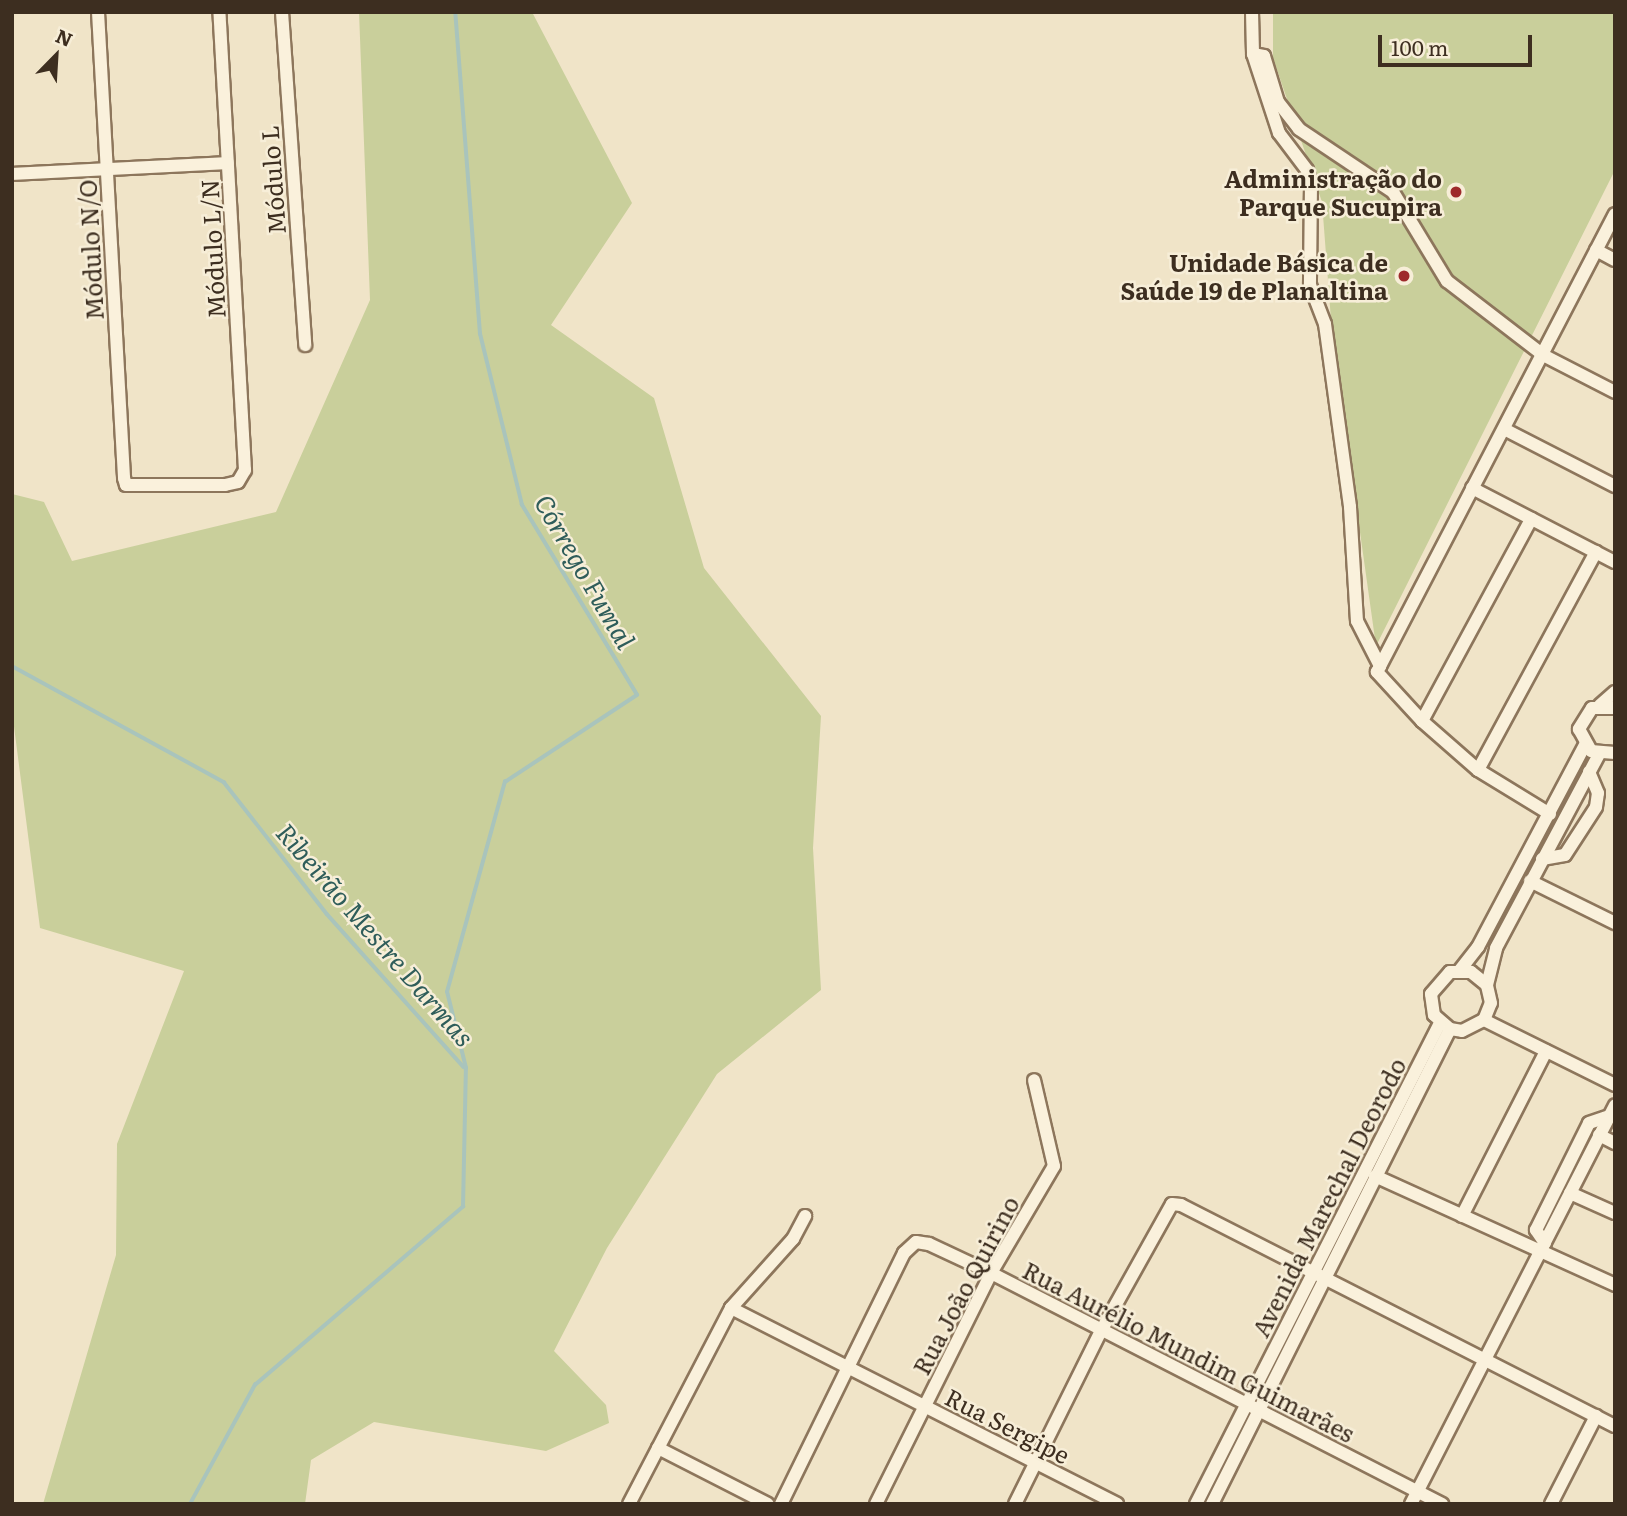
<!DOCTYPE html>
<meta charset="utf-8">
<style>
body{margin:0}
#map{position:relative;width:1627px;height:1516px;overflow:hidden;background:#f0e4c8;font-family:Literata,serif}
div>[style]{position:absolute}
.green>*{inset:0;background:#c9cf9b}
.stream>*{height:3.5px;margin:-1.75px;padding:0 1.75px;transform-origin:1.75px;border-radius:1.75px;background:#a9c4bc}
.roads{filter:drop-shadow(2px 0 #8d765c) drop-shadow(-2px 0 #8d765c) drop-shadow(0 2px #8d765c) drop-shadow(0 -2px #8d765c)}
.minor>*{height:12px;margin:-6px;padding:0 6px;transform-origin:6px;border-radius:6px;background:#faf1dc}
.dots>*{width:19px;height:19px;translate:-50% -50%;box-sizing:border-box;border:4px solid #f7eed8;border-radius:50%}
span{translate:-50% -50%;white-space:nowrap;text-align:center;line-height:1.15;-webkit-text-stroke:5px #f7eed8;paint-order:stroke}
.poi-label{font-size:24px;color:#3d2e20;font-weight:700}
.right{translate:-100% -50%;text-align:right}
.street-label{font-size:24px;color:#3d2e20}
.water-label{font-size:26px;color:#2f5d5a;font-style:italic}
.frame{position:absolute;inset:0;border:14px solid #3d2e20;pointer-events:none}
.north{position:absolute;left:21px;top:21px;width:70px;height:70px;-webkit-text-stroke:5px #f7eed8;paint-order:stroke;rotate:24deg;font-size:19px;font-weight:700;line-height:28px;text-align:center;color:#3d2e20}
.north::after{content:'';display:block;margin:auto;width:24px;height:32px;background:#3d2e20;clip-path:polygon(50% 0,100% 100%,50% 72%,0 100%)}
.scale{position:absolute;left:1378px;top:35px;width:154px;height:32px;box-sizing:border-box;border:4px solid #3d2e20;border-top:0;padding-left:9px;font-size:21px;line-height:24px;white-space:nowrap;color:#3d2e20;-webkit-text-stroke:5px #f7eed8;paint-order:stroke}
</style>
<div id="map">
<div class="green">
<i style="clip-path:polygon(359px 12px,532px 12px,632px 203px,551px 325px,654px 398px,704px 568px,821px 716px,813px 848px,821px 990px,717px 1074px,607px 1248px,554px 1351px,606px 1405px,609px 1423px,546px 1451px,374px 1422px,311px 1460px,305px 1504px,43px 1504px,116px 1255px,117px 1144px,184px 971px,40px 928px,12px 711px,12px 494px,44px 502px,72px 561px,276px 512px,370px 300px)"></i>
<i style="clip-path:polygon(1273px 12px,1615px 12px,1615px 170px,1376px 646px,1332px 333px,1322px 202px,1273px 58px)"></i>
</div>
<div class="stream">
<i style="left:12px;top:666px;width:242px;rotate:28.7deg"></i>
<i style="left:224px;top:782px;width:167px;rotate:52deg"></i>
<i style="left:327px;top:914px;width:205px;rotate:48.2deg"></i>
<i style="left:190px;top:1504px;width:136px;rotate:-61.4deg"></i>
<i style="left:255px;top:1385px;width:274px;rotate:-40.6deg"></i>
<i style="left:463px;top:1207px;width:139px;rotate:-88.8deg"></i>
<i style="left:466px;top:1068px;width:78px;rotate:-104deg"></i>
<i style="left:447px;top:992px;width:218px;rotate:-74.6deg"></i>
<i style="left:505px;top:782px;width:158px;rotate:-33.4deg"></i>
<i style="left:637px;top:695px;width:222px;rotate:-121.2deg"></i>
<i style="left:522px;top:505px;width:176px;rotate:-103.8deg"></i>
<i style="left:480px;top:334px;width:323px;rotate:-94.4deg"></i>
</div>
<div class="roads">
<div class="minor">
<i style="left:98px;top:12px;width:467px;rotate:86.8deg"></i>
<i style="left:124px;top:478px;width:7px;rotate:74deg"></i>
<i style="left:126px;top:485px;width:99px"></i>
<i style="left:225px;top:485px;width:13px;rotate:-13deg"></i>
<i style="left:238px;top:482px;width:14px;rotate:-60deg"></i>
<i style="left:245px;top:470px;width:459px;rotate:-93.2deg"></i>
<i style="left:282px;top:12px;width:334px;rotate:86deg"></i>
<i style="left:1252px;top:12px;width:42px;rotate:88.6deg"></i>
<i style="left:1253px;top:54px;width:83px;rotate:71.8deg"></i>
<i style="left:1279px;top:133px;width:46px;rotate:52.9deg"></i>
<i style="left:1307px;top:170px;width:15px;rotate:74deg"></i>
<i style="left:1311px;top:184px;width:101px;rotate:90.6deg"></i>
<i style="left:1310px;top:285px;width:42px;rotate:69deg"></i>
<i style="left:1325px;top:324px;width:185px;rotate:82.2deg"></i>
<i style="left:1350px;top:507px;width:114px;rotate:86.5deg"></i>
<i style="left:1357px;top:621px;width:51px;rotate:62.9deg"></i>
<i style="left:1253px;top:54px;width:11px;rotate:10deg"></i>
<i style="left:1264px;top:56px;width:48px;rotate:73.1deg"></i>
<i style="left:1278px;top:102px;width:34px;rotate:52deg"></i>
<i style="left:1299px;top:129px;width:113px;rotate:33.8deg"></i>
<i style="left:1393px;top:192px;width:104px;rotate:58.8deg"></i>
<i style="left:1447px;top:281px;width:121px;rotate:37.6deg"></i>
<i style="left:1543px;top:355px;width:81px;rotate:27.2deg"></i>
<i style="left:12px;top:174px;width:216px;rotate:-2.9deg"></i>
<i style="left:1596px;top:250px;width:21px;rotate:28deg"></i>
<i style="left:1504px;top:429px;width:125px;rotate:27.2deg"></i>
<i style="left:1472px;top:488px;width:161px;rotate:27.4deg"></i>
<i style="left:1600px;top:705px;width:20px;rotate:-41deg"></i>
<i style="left:1615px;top:708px;width:23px;rotate:180deg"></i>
<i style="left:1592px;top:708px;width:25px;rotate:122deg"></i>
<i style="left:1579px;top:729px;width:25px;rotate:61deg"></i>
<i style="left:1591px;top:751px;width:24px;rotate:5deg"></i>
<i style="left:1422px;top:721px;width:230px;rotate:-61.6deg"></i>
<i style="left:1478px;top:770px;width:248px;rotate:-61.6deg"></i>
<i style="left:1550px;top:814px;width:84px;rotate:-148.6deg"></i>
<i style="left:1478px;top:770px;width:74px;rotate:-138.8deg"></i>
<i style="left:1422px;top:721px;width:67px;rotate:-132.6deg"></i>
<i style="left:1377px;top:672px;width:516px;rotate:-62.54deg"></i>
<i style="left:1542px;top:859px;width:23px;rotate:-10deg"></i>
<i style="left:1565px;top:855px;width:57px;rotate:-57.1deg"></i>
<i style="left:1596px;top:807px;width:14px;rotate:-82deg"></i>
<i style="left:1598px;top:793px;width:23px;rotate:-113deg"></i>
<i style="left:1530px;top:881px;width:95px;rotate:26.3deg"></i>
<i style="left:1460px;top:970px;width:29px;rotate:-52deg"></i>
<i style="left:1478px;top:947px;width:229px;rotate:-62.1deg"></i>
<i style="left:1487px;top:985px;width:21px;rotate:-141deg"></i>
<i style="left:1471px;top:972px;width:21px;rotate:180deg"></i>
<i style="left:1450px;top:972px;width:29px;rotate:131deg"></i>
<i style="left:1431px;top:994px;width:21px;rotate:82deg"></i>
<i style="left:1434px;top:1015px;width:21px;rotate:41deg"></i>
<i style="left:1450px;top:1029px;width:12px;rotate:9deg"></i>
<i style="left:1462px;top:1031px;width:25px;rotate:-27deg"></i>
<i style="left:1484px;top:1020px;width:18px;rotate:-68deg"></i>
<i style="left:1491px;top:1003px;width:18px;rotate:-103deg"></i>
<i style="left:1487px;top:985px;width:38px;rotate:-76deg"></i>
<i style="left:1496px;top:948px;width:220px;rotate:-62deg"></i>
<i style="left:1484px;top:1020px;width:146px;rotate:26.4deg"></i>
<i style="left:1599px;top:1135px;width:18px;rotate:27deg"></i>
<i style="left:1375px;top:1176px;width:264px;rotate:24.4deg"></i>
<i style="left:1570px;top:1193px;width:49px;rotate:24deg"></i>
<i style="left:1462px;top:1216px;width:185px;rotate:-63deg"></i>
<i style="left:1545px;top:1243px;width:16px;rotate:-125deg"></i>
<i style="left:1536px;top:1230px;width:119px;rotate:-63.6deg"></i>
<i style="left:1589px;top:1123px;width:21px;rotate:-19deg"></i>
<i style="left:731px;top:1308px;width:433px;rotate:26.9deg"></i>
<i style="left:658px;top:1448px;width:123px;rotate:27deg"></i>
<i style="left:629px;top:1504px;width:221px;rotate:-62.5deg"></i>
<i style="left:731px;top:1308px;width:93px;rotate:-48.1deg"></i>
<i style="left:793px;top:1239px;width:26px;rotate:-62deg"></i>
<i style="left:781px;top:1504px;width:280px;rotate:-63.9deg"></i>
<i style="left:904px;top:1253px;width:16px;rotate:-43deg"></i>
<i style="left:916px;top:1242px;width:13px;rotate:9deg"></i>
<i style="left:929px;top:1244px;width:68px;rotate:25.1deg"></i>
<i style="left:991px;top:1273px;width:507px;rotate:27.12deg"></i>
<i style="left:876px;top:1504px;width:258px;rotate:-63.5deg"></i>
<i style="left:991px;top:1273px;width:124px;rotate:-59.5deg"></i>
<i style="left:1054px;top:1166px;width:88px;rotate:-103.1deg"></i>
<i style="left:1015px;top:1504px;width:193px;rotate:-63.6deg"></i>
<i style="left:1101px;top:1331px;width:145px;rotate:-60.8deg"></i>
<i style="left:1172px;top:1204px;width:9px;rotate:6deg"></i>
<i style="left:1181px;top:1205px;width:487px;rotate:27deg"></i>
<i style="left:1196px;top:1504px;width:539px;rotate:-63.1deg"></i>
<i style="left:1212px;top:1504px;width:531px;rotate:-63.39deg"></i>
<i style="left:1411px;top:1504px;width:448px;rotate:-62.9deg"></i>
<i style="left:1551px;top:1504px;width:99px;rotate:-62.9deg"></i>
</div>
</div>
<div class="dots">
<i style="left:1456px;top:192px;background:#9e2a2b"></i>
<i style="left:1404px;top:276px;background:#9e2a2b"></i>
</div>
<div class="poi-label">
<span class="right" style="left:1442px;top:192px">Administração do<br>Parque Sucupira</span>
<span class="right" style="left:1388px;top:276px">Unidade Básica de<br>Saúde 19 de Planaltina</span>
</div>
<div class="street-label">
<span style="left:272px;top:180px;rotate:-94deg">Módulo L</span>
<span style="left:212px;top:249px;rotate:-93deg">Módulo L/N</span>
<span style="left:90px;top:250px;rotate:-93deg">Módulo N/O</span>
<span style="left:1328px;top:1197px;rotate:-63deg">Avenida Marechal Deorodo</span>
<span style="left:965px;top:1285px;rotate:-62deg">Rua João Quirino</span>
<span style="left:1189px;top:1351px;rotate:27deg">Rua Aurélio Mundim Guimarães</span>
<span style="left:1008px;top:1425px;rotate:27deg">Rua Sergipe</span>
</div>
<div class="water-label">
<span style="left:586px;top:571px;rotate:60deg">Córrego Fumal</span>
<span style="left:376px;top:934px;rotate:49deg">Ribeirão Mestre Darmas</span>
</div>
<div class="frame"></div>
<div class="north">N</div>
<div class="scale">100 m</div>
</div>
